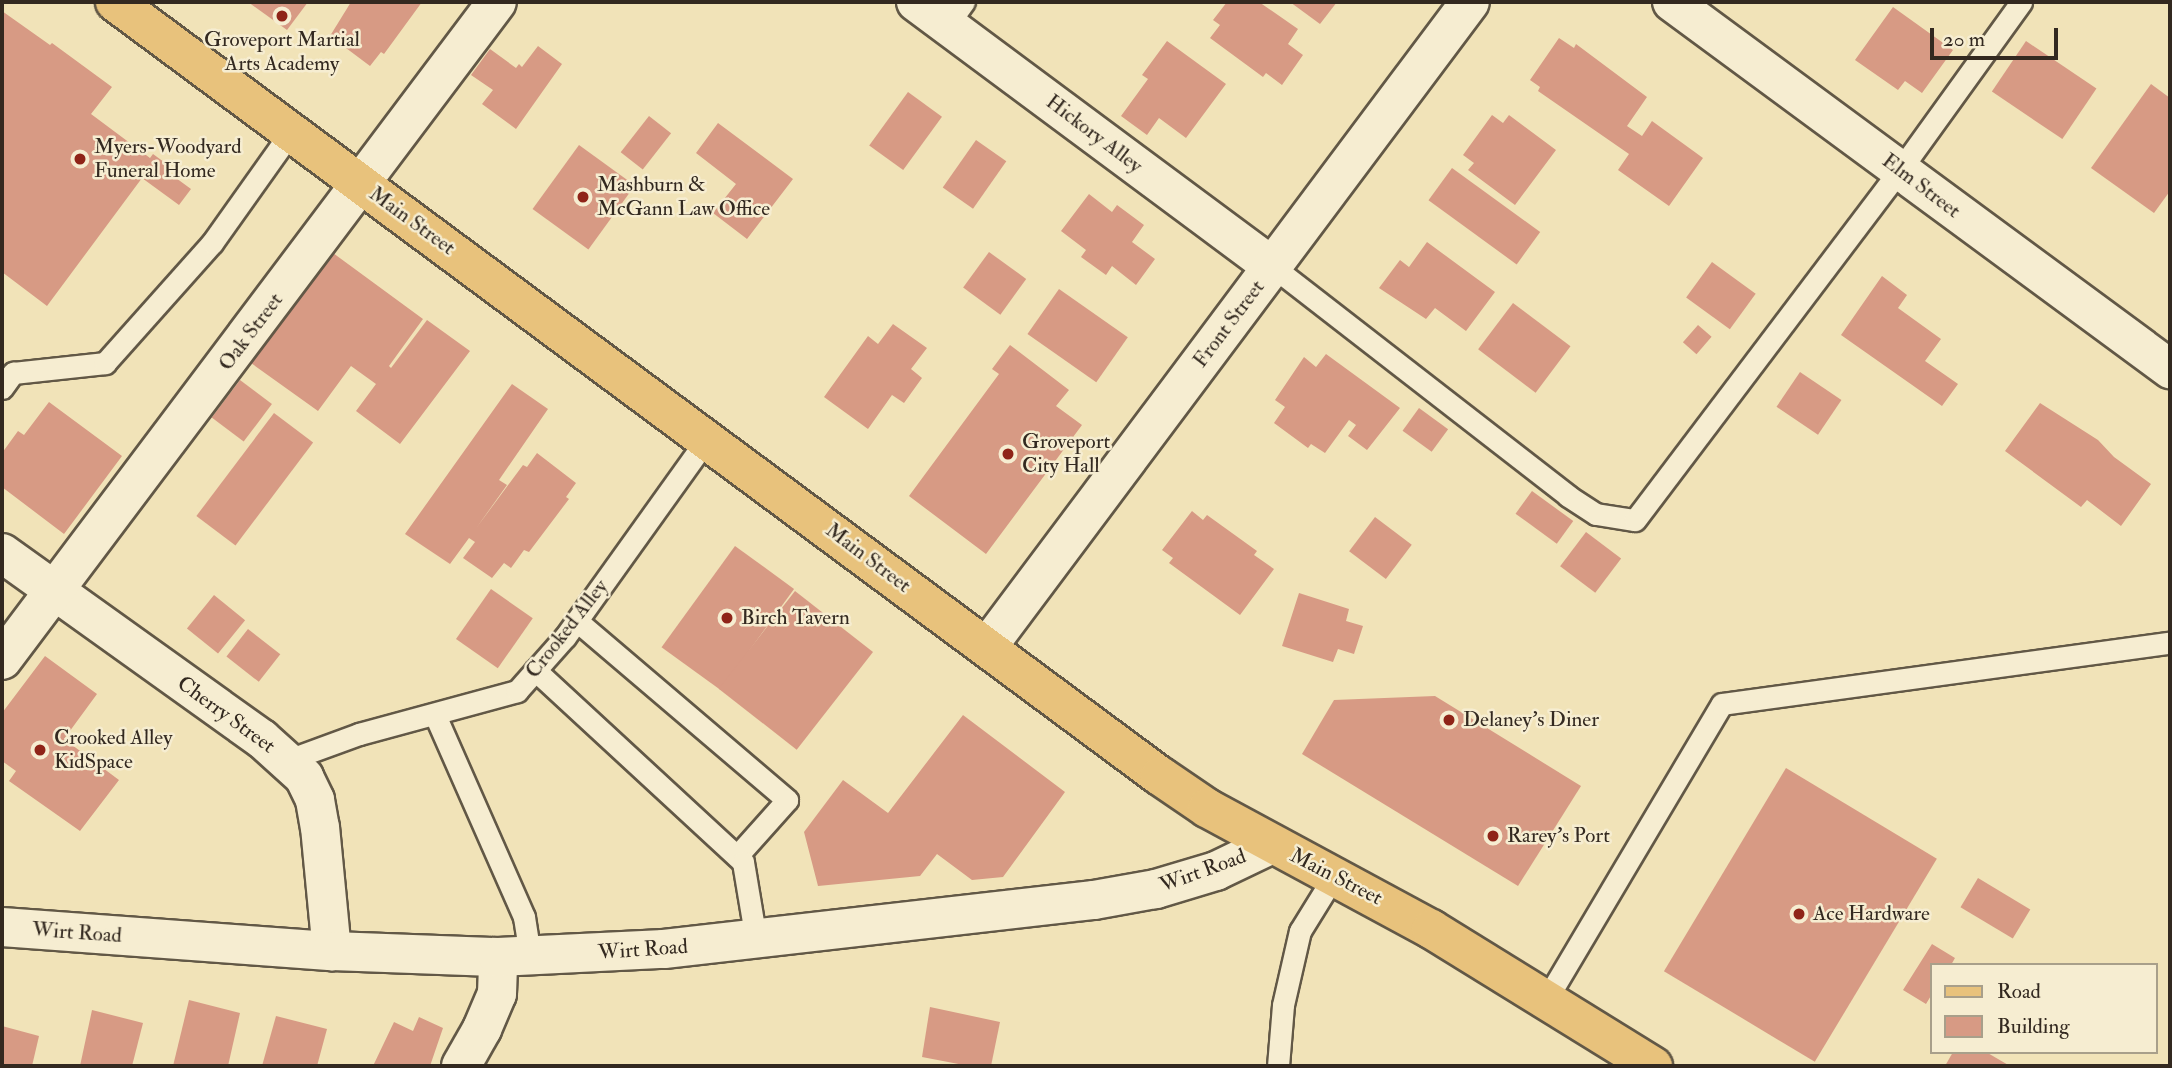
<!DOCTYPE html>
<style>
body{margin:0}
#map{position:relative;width:2172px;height:1068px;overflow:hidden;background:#f1e3b8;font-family:"IM FELL Double Pica",serif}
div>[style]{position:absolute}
.building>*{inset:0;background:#d79a84;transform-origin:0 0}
.roads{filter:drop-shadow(2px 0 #625846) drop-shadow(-2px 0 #625846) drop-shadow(0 2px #625846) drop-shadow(0 -2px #625846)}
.lane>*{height:21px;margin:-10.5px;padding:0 10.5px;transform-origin:10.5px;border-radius:10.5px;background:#f6edd1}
.street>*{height:38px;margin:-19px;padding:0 19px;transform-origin:19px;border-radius:19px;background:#f6edd1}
.secondary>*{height:38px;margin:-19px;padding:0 19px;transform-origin:19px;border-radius:19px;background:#f6edd1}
.primary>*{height:38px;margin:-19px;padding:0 19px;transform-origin:19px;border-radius:19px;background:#e8c27c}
.dots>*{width:19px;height:19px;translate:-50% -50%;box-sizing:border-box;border:4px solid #f6edd1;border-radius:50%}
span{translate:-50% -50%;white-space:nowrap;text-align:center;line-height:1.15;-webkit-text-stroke:5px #f6edd1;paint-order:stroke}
.poi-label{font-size:21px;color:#332920}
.left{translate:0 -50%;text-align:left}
.street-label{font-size:21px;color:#332920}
.frame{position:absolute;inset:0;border:4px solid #332920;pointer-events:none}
.legend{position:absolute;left:1930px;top:963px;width:228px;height:91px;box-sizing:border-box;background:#f6edd1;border:2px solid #a89f8a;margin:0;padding:9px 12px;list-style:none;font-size:21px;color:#332920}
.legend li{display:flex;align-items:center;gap:14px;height:35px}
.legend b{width:35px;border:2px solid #a89f8a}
.scale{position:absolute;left:1930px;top:28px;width:128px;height:32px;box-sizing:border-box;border:4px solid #332920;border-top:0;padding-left:9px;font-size:21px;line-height:24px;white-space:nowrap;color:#332920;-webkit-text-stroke:5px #f6edd1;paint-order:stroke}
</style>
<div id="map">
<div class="building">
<i style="clip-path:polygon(248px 2px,308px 2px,287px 30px)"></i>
<i style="clip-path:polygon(351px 2px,422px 2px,384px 54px,381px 52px,370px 66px,330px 36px)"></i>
<i style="clip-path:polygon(1227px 2px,1259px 2px,1298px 29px,1288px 44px,1303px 55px,1282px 85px,1266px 73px,1263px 77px,1210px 38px,1220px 25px,1213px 20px)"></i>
<i style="clip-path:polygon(1290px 2px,1337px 2px,1320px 24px)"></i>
<i style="clip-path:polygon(1893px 7px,1953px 50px,1922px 93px,1905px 81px,1898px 90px,1855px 60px)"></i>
<i style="clip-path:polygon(2px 11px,50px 45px,52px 43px,112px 87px,91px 114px,150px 158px,153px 154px,168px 165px,165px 170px,191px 189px,179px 205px,142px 178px,47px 306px,2px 272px)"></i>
<i style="clip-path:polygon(1559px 38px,1574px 48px,1576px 44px,1647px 97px,1627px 126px,1642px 136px,1652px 121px,1703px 158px,1669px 206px,1618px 170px,1629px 154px,1538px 91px,1540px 87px,1530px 80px)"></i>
<i style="clip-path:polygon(1167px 41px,1226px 84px,1186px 138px,1159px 118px,1147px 135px,1121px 116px,1148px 79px,1142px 75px)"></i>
<i style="left:2026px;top:41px;width:85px;height:61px;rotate:34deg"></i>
<i style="clip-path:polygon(538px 46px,562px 64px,516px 129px,482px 104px,493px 90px,471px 75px,490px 49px,516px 68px,519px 64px,522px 67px)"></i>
<i style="clip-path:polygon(2151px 84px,2170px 98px,2170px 191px,2154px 213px,2091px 168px)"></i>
<i style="left:908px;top:92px;width:42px;height:66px;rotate:36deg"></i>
<i style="clip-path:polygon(1492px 115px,1503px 123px,1509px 115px,1556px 150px,1515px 205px,1468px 170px,1474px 163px,1463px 155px)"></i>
<i style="left:649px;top:116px;width:28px;height:46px;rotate:38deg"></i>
<i style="clip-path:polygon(718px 123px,793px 179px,747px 239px,713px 213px,736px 184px,696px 153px)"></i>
<i style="left:976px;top:140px;width:37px;height:58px;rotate:35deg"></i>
<i style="left:579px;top:145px;width:69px;height:79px;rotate:36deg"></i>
<i style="left:1452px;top:168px;width:109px;height:40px;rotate:36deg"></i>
<i style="clip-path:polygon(1089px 194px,1112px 212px,1117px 205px,1144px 225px,1132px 242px,1155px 259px,1136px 285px,1112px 266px,1106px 275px,1081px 257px,1086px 250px,1061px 231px)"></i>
<i style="clip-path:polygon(1427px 242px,1495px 292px,1466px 331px,1435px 308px,1426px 319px,1379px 288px,1400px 260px,1409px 267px)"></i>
<i style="left:989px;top:252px;width:46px;height:44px;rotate:36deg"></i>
<i style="clip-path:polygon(333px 253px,423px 319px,389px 366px,391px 368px,427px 320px,470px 351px,400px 444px,356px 411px,376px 384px,351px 366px,318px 411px,251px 363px)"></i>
<i style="left:1712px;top:262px;width:54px;height:44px;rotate:36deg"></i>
<i style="clip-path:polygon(1882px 276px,1907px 295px,1898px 308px,1941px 339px,1925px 361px,1958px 384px,1942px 406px,1841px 335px)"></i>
<i style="left:1059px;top:289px;width:84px;height:55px;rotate:35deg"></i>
<i style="left:1513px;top:303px;width:72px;height:58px;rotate:37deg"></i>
<i style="clip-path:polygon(893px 324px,927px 348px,911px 369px,922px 378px,904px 403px,892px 395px,868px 429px,824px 397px,868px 336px,878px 344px)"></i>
<i style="left:1698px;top:325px;width:18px;height:23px;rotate:41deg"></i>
<i style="clip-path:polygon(1010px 345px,1069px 390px,1056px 406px,1082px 425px,986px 554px,909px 496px,999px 374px,992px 369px)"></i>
<i style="clip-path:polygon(1326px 354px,1400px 408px,1367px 450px,1348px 436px,1356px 425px,1349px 420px,1325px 453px,1311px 444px,1308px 448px,1274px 423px,1285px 407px,1275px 400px,1304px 357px,1316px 367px)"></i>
<i style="left:1800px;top:372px;width:50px;height:42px;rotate:34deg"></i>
<i style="left:240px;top:380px;width:40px;height:47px;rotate:37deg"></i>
<i style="clip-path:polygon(512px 384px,548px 409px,499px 480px,507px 485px,477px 527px,523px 465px,527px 467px,537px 453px,576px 483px,566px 497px,569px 499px,529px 552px,524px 550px,511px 568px,504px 563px,492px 578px,463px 558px,475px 542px,469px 538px,450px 564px,405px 534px)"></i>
<i style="clip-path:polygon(49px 402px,122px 456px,64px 534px,2px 487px,2px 453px,18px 431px,24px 435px)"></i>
<i style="clip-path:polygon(2040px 403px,2098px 440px,2114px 457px,2151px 484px,2121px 526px,2087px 500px,2081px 507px,2005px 451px)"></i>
<i style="left:1419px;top:408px;width:36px;height:28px;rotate:36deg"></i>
<i style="left:274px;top:413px;width:49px;height:129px;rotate:37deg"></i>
<i style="left:1532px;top:491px;width:51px;height:28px;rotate:36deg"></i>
<i style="clip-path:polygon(1192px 511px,1203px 520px,1207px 515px,1257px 551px,1254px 555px,1274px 569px,1240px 615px,1169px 563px,1173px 558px,1162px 550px)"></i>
<i style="left:1375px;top:517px;width:46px;height:43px;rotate:37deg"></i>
<i style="left:1586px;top:532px;width:44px;height:43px;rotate:37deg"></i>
<i style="left:735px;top:546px;width:73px;height:125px;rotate:36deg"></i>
<i style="left:491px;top:589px;width:51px;height:61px;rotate:35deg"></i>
<i style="left:795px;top:591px;width:99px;height:124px;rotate:38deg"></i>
<i style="clip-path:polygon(1299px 593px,1349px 609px,1346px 621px,1363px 626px,1354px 654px,1338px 649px,1333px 662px,1282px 646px)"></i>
<i style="left:214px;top:595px;width:40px;height:43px;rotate:39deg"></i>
<i style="left:248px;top:629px;width:41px;height:35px;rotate:38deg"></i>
<i style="clip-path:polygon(45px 656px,97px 694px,64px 739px,119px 780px,80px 831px,9px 781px,16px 771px,2px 761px,2px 713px)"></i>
<i style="clip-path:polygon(1435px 696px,1581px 786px,1518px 886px,1302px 754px,1334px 700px)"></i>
<i style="clip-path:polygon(963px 715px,1065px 792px,1003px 877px,972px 880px,937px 854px,920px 876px,818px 886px,804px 832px,843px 780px,888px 813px)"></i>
<i style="left:1786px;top:768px;width:176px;height:237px;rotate:31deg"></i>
<i style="left:1978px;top:878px;width:61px;height:34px;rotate:31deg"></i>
<i style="clip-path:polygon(1932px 944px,1955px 958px,1951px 965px,1932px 965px,1932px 994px,1926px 1004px,1903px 990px)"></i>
<i style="clip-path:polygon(189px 1000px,240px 1013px,228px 1066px,173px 1066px)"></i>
<i style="clip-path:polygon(930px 1007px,1000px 1022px,991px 1066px,969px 1066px,922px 1057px)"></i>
<i style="clip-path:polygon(92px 1010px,143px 1023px,132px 1066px,80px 1066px)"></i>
<i style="clip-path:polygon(276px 1016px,327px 1029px,317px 1066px,262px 1066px)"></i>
<i style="clip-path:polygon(419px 1017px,443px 1028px,430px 1066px,373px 1066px,394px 1022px,413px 1031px)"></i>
<i style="clip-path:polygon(2px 1026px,39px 1036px,32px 1066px,2px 1066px)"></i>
<i style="clip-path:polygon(1953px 1052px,1986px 1052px,2010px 1066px,1945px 1066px)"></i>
</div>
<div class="roads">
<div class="lane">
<i style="left:947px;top:25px;width:29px;rotate:-54deg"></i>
<i style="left:1272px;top:266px;width:375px;rotate:37.8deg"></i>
<i style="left:1568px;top:496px;width:33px;rotate:33deg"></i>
<i style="left:1596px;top:514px;width:39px;rotate:9deg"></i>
<i style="left:1635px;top:520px;width:439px;rotate:-52.9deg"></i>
<i style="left:1900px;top:170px;width:207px;rotate:-54.2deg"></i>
<i style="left:2px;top:388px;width:19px;rotate:-54deg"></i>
<i style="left:13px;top:373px;width:93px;rotate:-6.2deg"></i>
<i style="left:105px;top:363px;width:161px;rotate:-48.3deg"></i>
<i style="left:212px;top:243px;width:136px;rotate:-54.6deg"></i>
<i style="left:577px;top:621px;width:276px;rotate:40.4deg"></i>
<i style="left:787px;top:800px;width:75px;rotate:131.8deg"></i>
<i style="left:535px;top:670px;width:283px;rotate:42.7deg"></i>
<i style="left:743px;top:862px;width:79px;rotate:80.5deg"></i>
<i style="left:435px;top:715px;width:221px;rotate:66.2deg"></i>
<i style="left:524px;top:917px;width:39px;rotate:81deg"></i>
<i style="left:288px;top:760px;width:76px;rotate:-20.1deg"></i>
<i style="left:359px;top:734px;width:164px;rotate:-15.2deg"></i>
<i style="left:517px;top:691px;width:72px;rotate:-48.4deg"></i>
<i style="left:565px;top:637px;width:244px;rotate:-54.4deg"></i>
<i style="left:1546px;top:1000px;width:344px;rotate:-59.3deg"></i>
<i style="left:1722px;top:704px;width:452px;rotate:-7.8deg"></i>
<i style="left:1278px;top:1066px;width:61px;rotate:-85.3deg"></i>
<i style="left:1283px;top:1005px;width:76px;rotate:-77.1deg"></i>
<i style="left:1300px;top:931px;width:65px;rotate:-58.3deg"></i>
</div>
<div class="street">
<i style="left:916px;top:2px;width:443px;rotate:36.6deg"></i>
<i style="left:1672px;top:2px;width:619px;rotate:36.39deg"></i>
<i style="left:2px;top:553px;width:320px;rotate:35.6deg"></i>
<i style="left:262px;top:739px;width:57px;rotate:42.1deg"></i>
<i style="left:304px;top:777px;width:25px;rotate:64deg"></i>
<i style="left:315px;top:800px;width:27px;rotate:80deg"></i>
<i style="left:320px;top:827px;width:125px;rotate:84.5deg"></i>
<i style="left:2px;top:660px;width:823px;rotate:-53.05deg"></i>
<i style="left:461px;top:1066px;width:43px;rotate:-60.4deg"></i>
<i style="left:482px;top:1029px;width:38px;rotate:-67deg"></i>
<i style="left:497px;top:994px;width:37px;rotate:-88deg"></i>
</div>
<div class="secondary">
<i style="left:988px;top:646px;width:804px;rotate:-53.19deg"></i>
<i style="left:2px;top:927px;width:331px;rotate:4.2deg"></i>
<i style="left:332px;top:951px;width:166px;rotate:2.1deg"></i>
<i style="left:498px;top:957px;width:166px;rotate:-2.8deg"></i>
<i style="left:664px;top:949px;width:433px;rotate:-6.5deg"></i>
<i style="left:1094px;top:900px;width:63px;rotate:-10.1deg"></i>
<i style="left:1156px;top:889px;width:63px;rotate:-16.7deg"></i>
<i style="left:1216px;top:871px;width:62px;rotate:-25.7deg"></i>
</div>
<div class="primary">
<i style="left:115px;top:2px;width:1300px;rotate:36.53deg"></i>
<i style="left:1160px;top:776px;width:57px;rotate:34.2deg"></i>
<i style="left:1207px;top:808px;width:255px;rotate:28.4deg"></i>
<i style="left:1431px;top:929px;width:261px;rotate:31.7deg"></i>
</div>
</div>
<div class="dots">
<i style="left:282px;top:16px;background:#8f2418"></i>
<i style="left:80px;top:159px;background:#8f2418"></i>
<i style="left:583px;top:197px;background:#8f2418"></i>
<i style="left:1008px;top:454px;background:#8f2418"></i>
<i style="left:727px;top:618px;background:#8f2418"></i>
<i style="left:1449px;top:720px;background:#8f2418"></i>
<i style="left:40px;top:750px;background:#8f2418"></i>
<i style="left:1493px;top:836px;background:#8f2418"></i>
<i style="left:1799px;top:914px;background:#8f2418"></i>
</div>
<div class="poi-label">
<span style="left:282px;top:52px">Groveport Martial<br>Arts Academy</span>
<span class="left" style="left:94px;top:159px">Myers-Woodyard<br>Funeral Home</span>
<span class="left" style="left:597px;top:197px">Mashburn &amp;<br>McGann Law Office</span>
<span class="left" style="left:1022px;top:454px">Groveport<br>City Hall</span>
<span class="left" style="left:741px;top:618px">Birch Tavern</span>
<span class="left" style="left:1463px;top:720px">Delaney's Diner</span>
<span class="left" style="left:54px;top:750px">Crooked Alley<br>KidSpace</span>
<span class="left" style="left:1507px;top:836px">Rarey's Port</span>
<span class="left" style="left:1813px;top:914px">Ace Hardware</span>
</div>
<div class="street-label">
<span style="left:1094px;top:134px;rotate:37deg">Hickory Alley</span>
<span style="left:1921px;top:186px;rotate:37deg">Elm Street</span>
<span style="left:412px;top:221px;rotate:36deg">Main Street</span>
<span style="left:1229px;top:324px;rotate:-53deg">Front Street</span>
<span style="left:251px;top:332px;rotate:-53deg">Oak Street</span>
<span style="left:868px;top:558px;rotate:37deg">Main Street</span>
<span style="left:567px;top:629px;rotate:-52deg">Crooked Alley</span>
<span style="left:226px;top:715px;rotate:36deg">Cherry Street</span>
<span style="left:1203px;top:871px;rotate:-20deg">Wirt Road</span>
<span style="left:1336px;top:877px;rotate:27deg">Main Street</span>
<span style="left:77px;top:933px;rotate:4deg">Wirt Road</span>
<span style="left:643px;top:950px;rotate:-4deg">Wirt Road</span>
</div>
<div class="frame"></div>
<ul class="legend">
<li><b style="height:9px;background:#e8c27c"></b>Road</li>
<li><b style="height:19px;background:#d79a84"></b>Building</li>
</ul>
<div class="scale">20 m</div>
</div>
